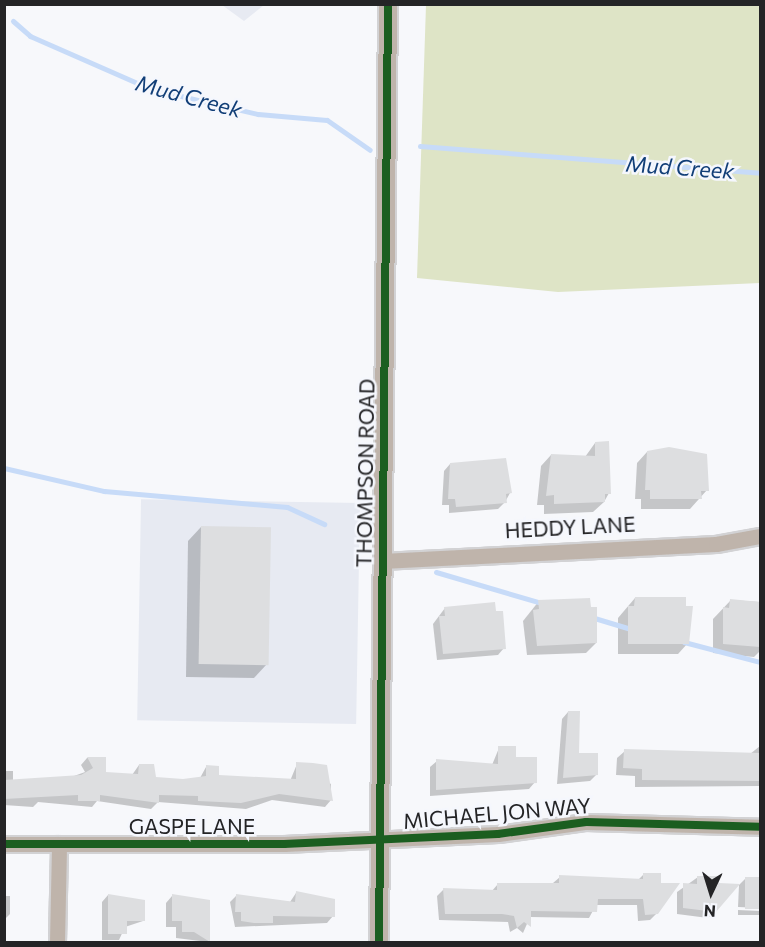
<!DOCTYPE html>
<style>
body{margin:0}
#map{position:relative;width:765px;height:947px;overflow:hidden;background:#f7f8fb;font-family:Commissioner,sans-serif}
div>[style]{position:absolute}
.built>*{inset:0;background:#e7eaf2;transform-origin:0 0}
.green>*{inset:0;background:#dee4c6}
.shadow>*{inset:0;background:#0003}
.stream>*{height:5px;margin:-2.5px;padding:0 2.5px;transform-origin:2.5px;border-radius:2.5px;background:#c7dbf8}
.building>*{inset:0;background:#dddee0;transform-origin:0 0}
.roads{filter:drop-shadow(2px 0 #d2d2d4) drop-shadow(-2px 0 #d2d2d4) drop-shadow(0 2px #d2d2d4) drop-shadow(0 -2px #d2d2d4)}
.minor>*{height:15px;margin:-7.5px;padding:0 7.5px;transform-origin:7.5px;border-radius:7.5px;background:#bfb4ab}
.tertiary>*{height:18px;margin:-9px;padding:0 9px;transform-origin:9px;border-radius:9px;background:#bfb4ab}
.cycleway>*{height:8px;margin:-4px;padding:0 4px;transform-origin:4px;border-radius:4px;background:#1b5e20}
span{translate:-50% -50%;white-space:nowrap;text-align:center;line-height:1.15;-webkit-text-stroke:5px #f5f7fd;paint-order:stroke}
.street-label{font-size:21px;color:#242426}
.water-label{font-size:22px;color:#113e77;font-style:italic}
.frame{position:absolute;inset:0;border:6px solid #242426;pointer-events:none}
.north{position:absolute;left:681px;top:863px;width:60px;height:60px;-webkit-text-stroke:4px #f5f7fd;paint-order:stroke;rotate:184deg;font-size:16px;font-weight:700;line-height:24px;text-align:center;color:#242426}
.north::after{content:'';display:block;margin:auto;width:21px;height:27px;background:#242426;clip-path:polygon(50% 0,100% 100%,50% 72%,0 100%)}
</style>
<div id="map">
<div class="built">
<i style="clip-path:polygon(222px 5px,264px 5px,244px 21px)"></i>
<i style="left:360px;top:503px;width:221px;height:219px;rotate:91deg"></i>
</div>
<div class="green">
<i style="clip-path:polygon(426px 5px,760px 5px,760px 283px,558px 292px,417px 278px)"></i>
</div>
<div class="shadow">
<i style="clip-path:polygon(595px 443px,609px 493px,604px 502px,593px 512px,544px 514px,544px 505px,537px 505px,541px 466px,551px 455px,585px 457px)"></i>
<i style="clip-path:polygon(647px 452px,707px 490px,690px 509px,641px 509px,641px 499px,635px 499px,637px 463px)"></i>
<i style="clip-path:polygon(450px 464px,510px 493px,505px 502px,498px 509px,449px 513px,449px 505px,442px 505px,444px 471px)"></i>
<i style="clip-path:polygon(201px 527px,267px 664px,254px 678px,186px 677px,188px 541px)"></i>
<i style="clip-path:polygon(635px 598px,688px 643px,678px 654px,618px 654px,618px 618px)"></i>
<i style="clip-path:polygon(731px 600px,760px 602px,760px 651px,754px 657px,713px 653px,713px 619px)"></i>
<i style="clip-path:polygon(539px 601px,596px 643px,586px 653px,527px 655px,523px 621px)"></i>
<i style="clip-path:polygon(445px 608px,504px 648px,498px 655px,437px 660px,433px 624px)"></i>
<i style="clip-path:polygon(568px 712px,578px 755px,596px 775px,590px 781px,557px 784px,562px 719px)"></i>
<i style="clip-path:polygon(760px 746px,760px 786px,635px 787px,635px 776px,616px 775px,617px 758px,625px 751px,750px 754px)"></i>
<i style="clip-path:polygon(499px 748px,535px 782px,529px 789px,430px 796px,430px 767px,437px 761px,492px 765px)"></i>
<i style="clip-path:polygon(87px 758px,104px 758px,104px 774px,132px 775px,139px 765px,155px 778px,183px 780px,200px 778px,206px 767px,217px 776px,290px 781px,297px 764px,331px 784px,331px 800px,325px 807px,272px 800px,246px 809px,158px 802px,151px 809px,97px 801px,92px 807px,38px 802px,33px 807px,4px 805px,4px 771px,13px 771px,13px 781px,63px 780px,85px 772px,81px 765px)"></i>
<i style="clip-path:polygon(644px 874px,657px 913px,650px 920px,638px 921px,637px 905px,596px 905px,589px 918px,530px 917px,523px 933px,517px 928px,510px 932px,508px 922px,439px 920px,437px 896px,444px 889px,491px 892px,498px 884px,553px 883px,560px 877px,638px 880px)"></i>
<i style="clip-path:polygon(698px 877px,715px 911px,708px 918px,677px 914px,677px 892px)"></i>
<i style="clip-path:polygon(746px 878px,760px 880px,760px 908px,738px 907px,739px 885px)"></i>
<i style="clip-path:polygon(296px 893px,334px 900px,333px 916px,327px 923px,235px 927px,230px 902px,236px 896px,290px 902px)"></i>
<i style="clip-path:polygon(108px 895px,143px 921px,125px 927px,119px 940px,102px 940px,102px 902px)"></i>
<i style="clip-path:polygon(4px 896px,10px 896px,10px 914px,4px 920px)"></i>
<i style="clip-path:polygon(172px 896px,208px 901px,208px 942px,176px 938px,176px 927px,166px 927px,166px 903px)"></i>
<i style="clip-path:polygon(738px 910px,760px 911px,760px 915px,738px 915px)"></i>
</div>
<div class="stream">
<i style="left:13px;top:21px;width:23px;rotate:41deg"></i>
<i style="left:30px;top:36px;width:132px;rotate:23.7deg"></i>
<i style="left:151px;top:89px;width:110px;rotate:13.2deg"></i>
<i style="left:258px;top:114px;width:69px;rotate:5deg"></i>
<i style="left:327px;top:120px;width:52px;rotate:34.9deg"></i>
<i style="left:420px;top:146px;width:341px;rotate:4.5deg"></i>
<i style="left:4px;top:468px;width:103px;rotate:13deg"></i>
<i style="left:104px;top:491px;width:184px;rotate:5deg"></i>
<i style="left:287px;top:507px;width:41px;rotate:24.7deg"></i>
<i style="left:436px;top:572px;width:114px;rotate:16.4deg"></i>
<i style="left:591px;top:617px;width:45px;rotate:16.8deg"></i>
<i style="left:684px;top:642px;width:79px;rotate:14.7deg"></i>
</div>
<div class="building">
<i style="clip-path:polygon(609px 441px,611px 494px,605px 494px,605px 502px,554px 504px,554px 495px,546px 496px,551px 454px,595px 456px,595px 442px)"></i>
<i style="clip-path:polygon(669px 447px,707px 454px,709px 491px,701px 491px,702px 499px,650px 499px,650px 490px,645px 490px,647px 451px)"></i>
<i style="clip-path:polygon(506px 458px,512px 493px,506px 494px,507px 503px,456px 507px,455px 499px,448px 499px,450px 463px)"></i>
<i style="left:201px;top:526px;width:70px;height:138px;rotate:1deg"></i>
<i style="clip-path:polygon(635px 597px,686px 597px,686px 606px,693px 606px,689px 644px,628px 644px,628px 606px,634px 606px)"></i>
<i style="clip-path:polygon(590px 598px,591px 607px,597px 607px,597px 643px,537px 646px,533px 610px,539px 609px,538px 600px)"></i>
<i style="clip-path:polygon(730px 599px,760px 602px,760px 647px,723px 644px,723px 607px,729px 608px)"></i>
<i style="clip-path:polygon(495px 602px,496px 611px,503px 611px,506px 649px,443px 654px,439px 616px,445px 616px,444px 607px)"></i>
<i style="clip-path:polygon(568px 711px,580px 711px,579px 753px,598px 753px,598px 775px,563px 778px)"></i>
<i style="clip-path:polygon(498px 746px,516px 746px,516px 757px,537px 757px,537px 783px,436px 790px,436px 759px,498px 764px)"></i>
<i style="clip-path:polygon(624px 749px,760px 753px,760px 781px,642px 780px,642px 769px,623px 768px)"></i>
<i style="clip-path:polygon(87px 757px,106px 757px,106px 772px,138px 774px,139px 764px,154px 764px,156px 777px,183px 779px,206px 776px,206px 765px,219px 766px,219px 775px,296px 779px,296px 762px,313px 763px,327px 765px,333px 801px,279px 794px,241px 803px,198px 801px,198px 796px,159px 795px,159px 803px,100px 795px,100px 801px,78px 801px,78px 795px,4px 799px,4px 780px,81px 775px,93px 768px)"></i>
<i style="clip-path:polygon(643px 873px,661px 873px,661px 883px,680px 883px,658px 914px,645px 915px,643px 899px,598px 899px,597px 912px,531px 911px,531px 927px,524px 922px,517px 928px,514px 916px,502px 914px,445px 914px,443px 888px,497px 890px,497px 883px,559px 883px,559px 875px,643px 879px)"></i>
<i style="clip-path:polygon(697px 876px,719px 876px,719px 883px,740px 884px,716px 912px,683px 908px,683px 883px,697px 884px)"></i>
<i style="left:745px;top:877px;width:15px;height:32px"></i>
<i style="clip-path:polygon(296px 891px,335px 899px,335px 917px,273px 916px,273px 923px,254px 923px,241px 921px,241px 912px,235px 912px,236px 894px,295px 902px)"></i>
<i style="clip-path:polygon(108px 894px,145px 900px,145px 921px,127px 921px,127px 934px,108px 934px)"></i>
<i style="clip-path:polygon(172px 894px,210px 900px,210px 942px,194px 932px,182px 932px,182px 921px,172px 921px)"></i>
</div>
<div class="roads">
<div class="minor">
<i style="left:382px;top:561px;width:334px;rotate:-2.9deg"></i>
<i style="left:716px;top:544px;width:45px;rotate:-10.3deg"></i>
<i style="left:4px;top:844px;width:280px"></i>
<i style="left:284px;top:844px;width:214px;rotate:-2.7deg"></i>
<i style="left:498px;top:834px;width:89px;rotate:-7.8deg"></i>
<i style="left:586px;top:822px;width:174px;rotate:1.6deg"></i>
<i style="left:57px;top:942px;width:98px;rotate:-88.8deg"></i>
</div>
<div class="tertiary">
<i style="left:379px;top:942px;width:938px;rotate:-89.45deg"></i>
</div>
</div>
<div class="cycleway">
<i style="left:4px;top:844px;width:280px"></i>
<i style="left:284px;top:844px;width:214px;rotate:-2.7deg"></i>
<i style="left:498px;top:834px;width:89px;rotate:-7.8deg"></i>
<i style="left:586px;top:822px;width:174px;rotate:1.6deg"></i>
<i style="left:379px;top:942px;width:938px;rotate:-89.45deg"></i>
</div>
<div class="street-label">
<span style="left:365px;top:473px;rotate:-89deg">THOMPSON ROAD</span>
<span style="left:570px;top:527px;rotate:-3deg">HEDDY LANE</span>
<span style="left:497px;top:813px;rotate:-5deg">MICHAEL JON WAY</span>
<span style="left:192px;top:826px">GASPE LANE</span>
</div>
<div class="water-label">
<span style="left:189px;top:96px;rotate:15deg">Mud Creek</span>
<span style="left:680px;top:167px;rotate:4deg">Mud Creek</span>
</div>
<div class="frame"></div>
<div class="north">N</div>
</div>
